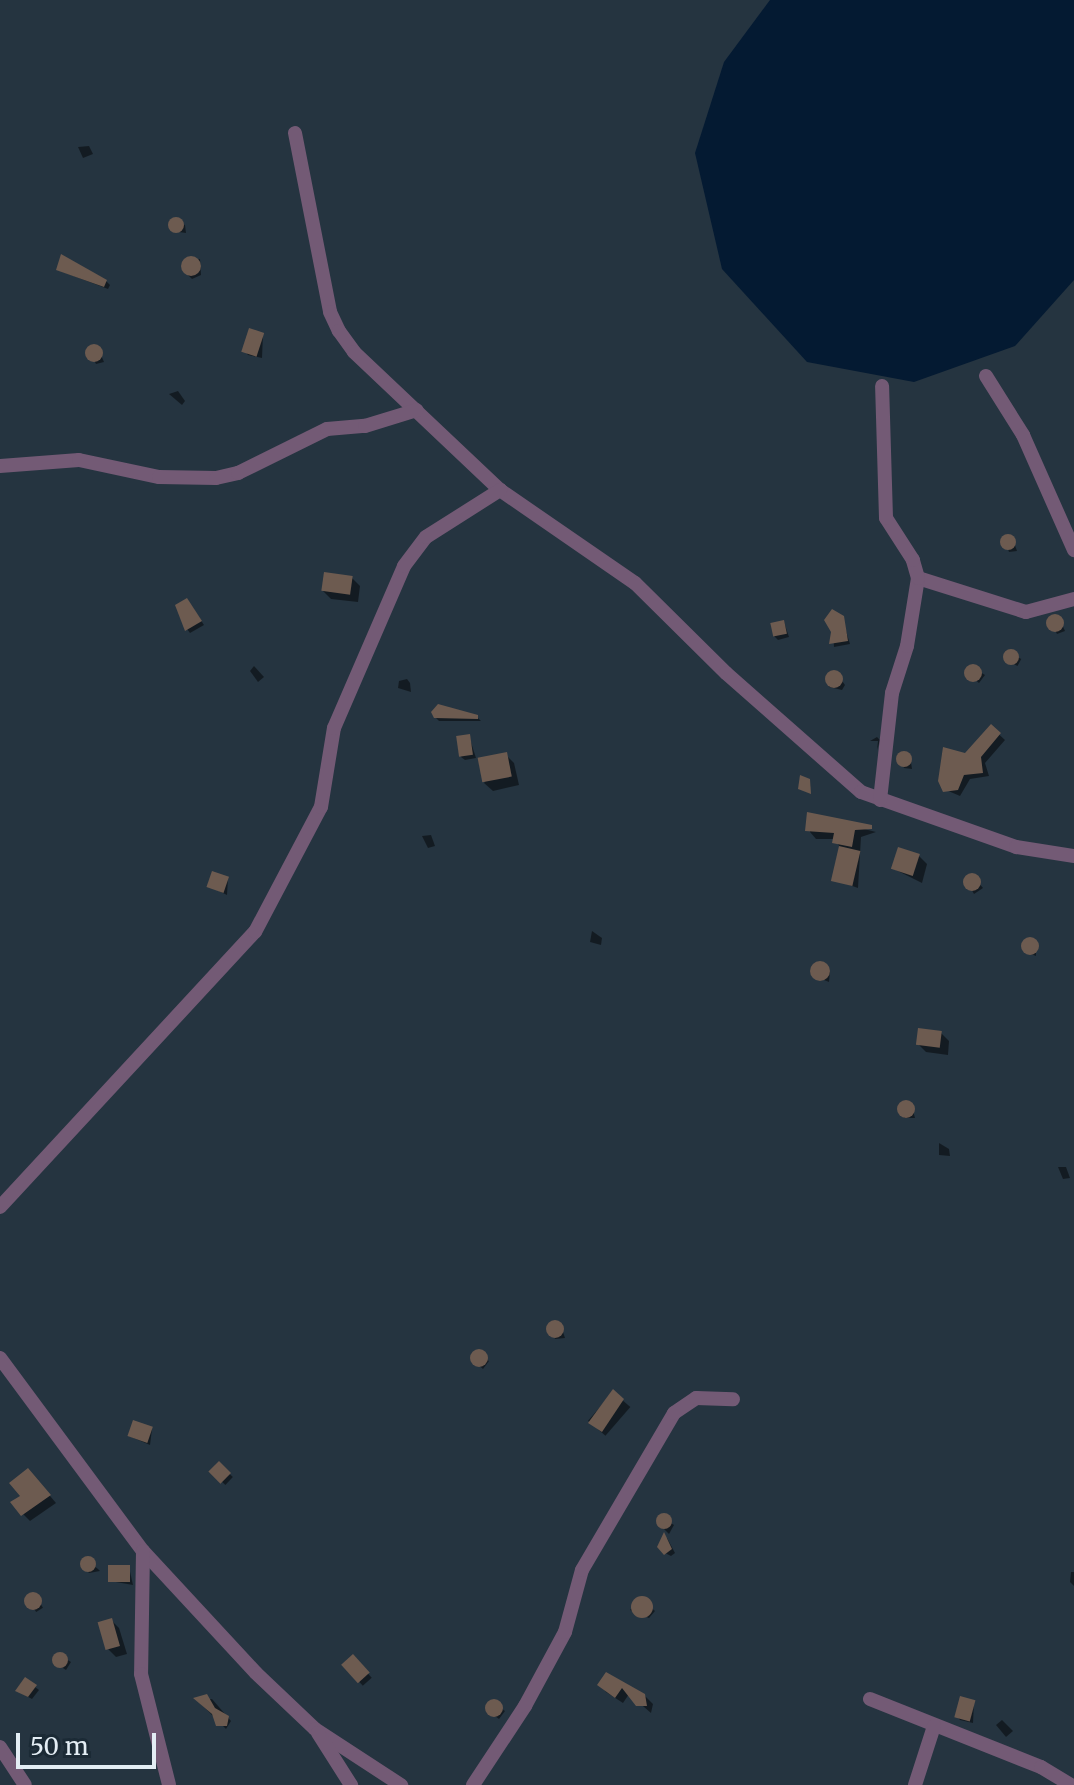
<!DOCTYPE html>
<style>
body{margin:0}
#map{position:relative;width:1074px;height:1785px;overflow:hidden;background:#253440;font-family:Merriweather,serif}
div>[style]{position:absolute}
.water>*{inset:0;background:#041a32}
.shadow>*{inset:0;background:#0007;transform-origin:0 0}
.building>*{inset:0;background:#6d5b50;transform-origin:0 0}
.round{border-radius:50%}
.minor>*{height:14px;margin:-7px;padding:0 7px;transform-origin:7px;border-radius:7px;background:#735a75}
span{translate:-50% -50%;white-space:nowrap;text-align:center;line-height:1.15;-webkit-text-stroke:6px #1b2a35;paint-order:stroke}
.scale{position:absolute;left:16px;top:1733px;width:140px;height:36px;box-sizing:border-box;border:4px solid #e3edf4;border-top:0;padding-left:10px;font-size:24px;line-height:28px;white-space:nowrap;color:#e3edf4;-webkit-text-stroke:6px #1b2a35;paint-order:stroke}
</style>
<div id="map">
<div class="water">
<i style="clip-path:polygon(770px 0,1074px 0,1074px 280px,1015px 346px,914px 382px,807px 362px,722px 269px,695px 153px,724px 62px)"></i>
</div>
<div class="shadow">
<i style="clip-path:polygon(89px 146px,93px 154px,83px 158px,78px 147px)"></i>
<i style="clip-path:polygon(173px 220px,185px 225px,186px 233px,172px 231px)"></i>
<i style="clip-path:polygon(200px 259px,201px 275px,192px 279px,182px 269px,184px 262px)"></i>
<i style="clip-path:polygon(58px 270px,106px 281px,110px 285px,108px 289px)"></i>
<i style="clip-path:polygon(263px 334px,262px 358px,248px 355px,245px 351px)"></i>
<i style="clip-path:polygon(98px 348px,104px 362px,96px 364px,89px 350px)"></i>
<i style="clip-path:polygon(178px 391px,185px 401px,182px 405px,169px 394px)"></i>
<i style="clip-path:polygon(1012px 537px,1017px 551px,1009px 552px,1004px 538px)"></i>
<i style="clip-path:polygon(352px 578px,360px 586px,358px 602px,331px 599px,323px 591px)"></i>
<i style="clip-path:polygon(190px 604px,204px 625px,190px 633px,187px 629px)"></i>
<i style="clip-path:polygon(842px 618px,850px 644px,834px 647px,833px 632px)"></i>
<i style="clip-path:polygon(1059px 618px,1065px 631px,1057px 634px,1050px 620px)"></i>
<i style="clip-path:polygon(784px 622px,789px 637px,778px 640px,774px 636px)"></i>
<i style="left:1008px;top:652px;width:15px;height:8px;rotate:28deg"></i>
<i style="clip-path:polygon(254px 666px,264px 677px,258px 682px,250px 671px)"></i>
<i style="clip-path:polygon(972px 667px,985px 675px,979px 683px,967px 673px)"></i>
<i style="clip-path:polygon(834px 670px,845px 685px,842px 690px,829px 687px)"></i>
<i style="clip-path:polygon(407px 679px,410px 683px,411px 692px,398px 688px,399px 681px)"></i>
<i style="clip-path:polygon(435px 717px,477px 717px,481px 721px,439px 721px)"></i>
<i style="clip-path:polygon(991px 727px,1005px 740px,985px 763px,989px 776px,970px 779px,960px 796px,946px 790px)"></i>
<i style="clip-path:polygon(469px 736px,476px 758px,465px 760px,461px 757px)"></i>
<i style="clip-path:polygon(877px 737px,880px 740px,877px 750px,878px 741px,870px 741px)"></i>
<i style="clip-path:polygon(506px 755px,514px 763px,519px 785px,493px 791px,484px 783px)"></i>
<i style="clip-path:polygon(910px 756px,912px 769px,904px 768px,899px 757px)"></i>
<i style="clip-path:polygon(809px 815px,876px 832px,861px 837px,858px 888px,835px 880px,841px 849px,835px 839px,816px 839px,810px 832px)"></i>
<i style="clip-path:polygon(431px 835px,435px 846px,428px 848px,422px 836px)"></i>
<i style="clip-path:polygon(919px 856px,927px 864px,922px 883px,894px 869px)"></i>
<i style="clip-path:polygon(973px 876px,983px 888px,974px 894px,966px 880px)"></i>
<i style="clip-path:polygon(228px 879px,227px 895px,209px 886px)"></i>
<i style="clip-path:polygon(592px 931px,602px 938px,601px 945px,590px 942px)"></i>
<i style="clip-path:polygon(1026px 940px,1036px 941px,1036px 956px,1026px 952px)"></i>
<i style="clip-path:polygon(817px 965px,830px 971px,829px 982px,814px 976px)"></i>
<i style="clip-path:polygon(941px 1033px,949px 1041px,948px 1055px,926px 1052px,918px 1044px)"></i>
<i style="clip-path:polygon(911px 1103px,915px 1118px,904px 1118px,901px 1105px)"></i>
<i style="clip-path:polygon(939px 1143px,949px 1149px,950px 1156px,939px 1155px)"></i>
<i style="clip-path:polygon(1058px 1167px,1066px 1167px,1070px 1178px,1063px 1179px)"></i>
<i style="clip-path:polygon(551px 1325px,561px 1326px,565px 1338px,555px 1339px)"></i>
<i style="clip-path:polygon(475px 1353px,489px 1361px,483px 1369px,473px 1360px)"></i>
<i style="left:613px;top:1392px;width:23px;height:38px;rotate:41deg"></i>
<i style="clip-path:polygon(152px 1429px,150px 1445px,129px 1436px)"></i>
<i style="left:219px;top:1464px;width:19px;height:11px;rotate:43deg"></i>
<i style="clip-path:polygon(34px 1477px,56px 1503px,30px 1521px,23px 1514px,23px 1496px)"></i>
<i style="clip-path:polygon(661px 1517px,674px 1525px,669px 1534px,658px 1523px)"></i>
<i style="clip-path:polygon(667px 1538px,675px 1553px,671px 1556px,663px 1552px)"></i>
<i style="clip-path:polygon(85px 1559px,98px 1569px,100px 1571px,89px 1573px,82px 1564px)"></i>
<i style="clip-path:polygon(129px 1567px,133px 1585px,110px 1581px)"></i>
<i style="clip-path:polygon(1071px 1572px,1074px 1572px,1074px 1586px,1070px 1582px)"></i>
<i style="left:35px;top:1595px;width:15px;height:8px;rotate:58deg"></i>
<i style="clip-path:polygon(641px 1599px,655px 1611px,649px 1618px,630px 1610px)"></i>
<i style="clip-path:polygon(111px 1620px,119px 1628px,127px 1654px,116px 1657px,108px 1649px)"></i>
<i style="clip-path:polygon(58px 1654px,71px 1662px,66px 1670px,55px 1663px)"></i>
<i style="left:353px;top:1657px;width:28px;height:12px;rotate:48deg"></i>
<i style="clip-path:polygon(607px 1675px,646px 1697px,653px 1704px,651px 1713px,629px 1694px,623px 1703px,606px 1692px,600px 1685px)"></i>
<i style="clip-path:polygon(35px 1687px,39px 1690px,32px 1699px,17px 1691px)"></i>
<i style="clip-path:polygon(212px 1699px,231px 1721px,226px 1729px,197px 1700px)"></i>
<i style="clip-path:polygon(492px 1702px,505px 1711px,499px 1719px,488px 1711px)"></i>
<i style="clip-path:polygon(974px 1702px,973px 1723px,960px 1720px,957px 1716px)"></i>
<i style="clip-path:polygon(1002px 1720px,1013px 1731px,1006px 1737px,996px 1725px)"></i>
</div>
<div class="building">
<i class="round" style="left:168px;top:217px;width:16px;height:16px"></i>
<i style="clip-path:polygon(61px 254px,107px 280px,104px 287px,56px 270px)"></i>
<i class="round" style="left:181px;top:256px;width:20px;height:20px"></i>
<i style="left:249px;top:328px;width:16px;height:25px;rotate:18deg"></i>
<i class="round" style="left:85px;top:344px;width:18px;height:18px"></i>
<i class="round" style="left:1000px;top:534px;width:16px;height:16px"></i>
<i style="left:324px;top:572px;width:29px;height:19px;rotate:8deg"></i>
<i style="clip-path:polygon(187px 598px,202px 621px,185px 631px,175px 605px)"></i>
<i style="clip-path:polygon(832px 609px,844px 616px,848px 641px,829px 644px,831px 632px,824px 620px)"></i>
<i class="round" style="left:1046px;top:614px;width:18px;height:18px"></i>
<i style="left:784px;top:620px;width:14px;height:14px;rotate:78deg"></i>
<i class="round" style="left:1003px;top:649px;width:16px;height:16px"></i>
<i class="round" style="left:964px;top:664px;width:18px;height:18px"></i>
<i class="round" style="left:825px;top:670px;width:18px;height:18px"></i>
<i style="clip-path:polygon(438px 704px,478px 715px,478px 719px,434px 718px,431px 712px)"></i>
<i style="clip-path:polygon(991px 724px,1001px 733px,981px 757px,983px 773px,964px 775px,958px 790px,943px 792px,938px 781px,943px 747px,965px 753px)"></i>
<i style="left:470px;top:734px;width:21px;height:14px;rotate:82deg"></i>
<i class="round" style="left:896px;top:751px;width:16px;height:16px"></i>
<i style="left:507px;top:752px;width:25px;height:30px;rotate:79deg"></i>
<i style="clip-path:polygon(800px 775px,810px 779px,811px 794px,798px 789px)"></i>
<i style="clip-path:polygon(807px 812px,872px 825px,872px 829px,855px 830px,852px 847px,832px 843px,834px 833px,805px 831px)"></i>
<i style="left:839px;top:846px;width:22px;height:36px;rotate:13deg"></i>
<i style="left:898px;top:847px;width:23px;height:23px;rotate:18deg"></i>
<i style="left:212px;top:871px;width:18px;height:17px;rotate:19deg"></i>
<i class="round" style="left:963px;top:873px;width:18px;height:18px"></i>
<i class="round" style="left:1021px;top:937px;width:18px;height:18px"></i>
<i class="round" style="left:810px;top:961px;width:20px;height:20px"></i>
<i style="left:918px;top:1028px;width:24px;height:17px;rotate:7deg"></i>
<i class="round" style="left:897px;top:1100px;width:18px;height:18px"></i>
<i class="round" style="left:546px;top:1320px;width:18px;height:18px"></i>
<i class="round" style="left:470px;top:1349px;width:18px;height:18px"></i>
<i style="clip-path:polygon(613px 1389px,624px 1399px,602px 1432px,588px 1423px)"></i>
<i style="left:133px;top:1420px;width:21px;height:17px;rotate:19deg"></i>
<i style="left:219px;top:1461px;width:17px;height:15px;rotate:45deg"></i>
<i style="clip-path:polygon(28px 1468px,51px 1495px,21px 1516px,10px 1502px,20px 1496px,9px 1483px)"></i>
<i class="round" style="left:656px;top:1513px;width:16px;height:16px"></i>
<i style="clip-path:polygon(664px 1532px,672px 1549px,664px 1555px,657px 1547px)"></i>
<i class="round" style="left:80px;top:1556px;width:16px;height:16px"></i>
<i style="left:108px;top:1565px;width:22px;height:17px"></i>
<i class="round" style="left:24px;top:1592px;width:18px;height:18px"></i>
<i class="round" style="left:631px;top:1596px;width:22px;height:22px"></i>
<i style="left:112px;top:1618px;width:29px;height:15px;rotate:74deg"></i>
<i class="round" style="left:52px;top:1652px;width:16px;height:16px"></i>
<i style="left:353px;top:1654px;width:25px;height:16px;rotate:48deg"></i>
<i style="clip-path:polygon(606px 1672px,645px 1694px,647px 1706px,636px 1706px,622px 1688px,615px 1698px,597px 1685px)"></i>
<i style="clip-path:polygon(25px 1677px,37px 1685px,28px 1697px,15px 1691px)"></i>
<i style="clip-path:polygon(207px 1694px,215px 1708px,229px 1716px,227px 1726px,216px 1726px,212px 1714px,193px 1698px)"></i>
<i style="left:960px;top:1696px;width:16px;height:22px;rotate:15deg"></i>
<i class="round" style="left:485px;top:1699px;width:18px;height:18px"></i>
</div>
<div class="minor">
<i style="left:295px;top:133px;width:182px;rotate:78.9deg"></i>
<i style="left:330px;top:312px;width:21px;rotate:65deg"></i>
<i style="left:339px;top:331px;width:26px;rotate:54deg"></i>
<i style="left:354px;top:352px;width:201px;rotate:43.4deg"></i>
<i style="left:500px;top:490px;width:164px;rotate:34.6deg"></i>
<i style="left:635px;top:583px;width:128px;rotate:44.7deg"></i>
<i style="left:726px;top:673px;width:180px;rotate:41.4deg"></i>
<i style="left:861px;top:792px;width:164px;rotate:19.5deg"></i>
<i style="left:1016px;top:847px;width:59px;rotate:8.8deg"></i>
<i style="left:986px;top:376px;width:70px;rotate:57.9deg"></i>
<i style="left:1023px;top:435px;width:126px;rotate:66.1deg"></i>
<i style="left:0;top:466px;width:79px;rotate:-4.3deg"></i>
<i style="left:79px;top:460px;width:82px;rotate:12deg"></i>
<i style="left:159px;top:477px;width:57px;rotate:1deg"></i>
<i style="left:216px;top:478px;width:23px;rotate:-13deg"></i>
<i style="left:238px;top:473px;width:99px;rotate:-26.3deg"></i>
<i style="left:327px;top:429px;width:38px;rotate:-5deg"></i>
<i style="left:365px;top:426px;width:54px;rotate:-17.1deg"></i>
<i style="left:918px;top:578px;width:113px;rotate:17.5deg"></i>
<i style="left:1026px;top:612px;width:50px;rotate:-15.2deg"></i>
<i style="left:880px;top:800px;width:108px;rotate:-83.6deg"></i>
<i style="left:892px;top:693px;width:49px;rotate:-72.3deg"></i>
<i style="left:907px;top:646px;width:69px;rotate:-80.8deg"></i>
<i style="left:918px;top:578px;width:19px;rotate:-106deg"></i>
<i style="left:913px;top:560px;width:50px;rotate:-122.7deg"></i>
<i style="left:886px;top:518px;width:132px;rotate:-91.7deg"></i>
<i style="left:0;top:1207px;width:375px;rotate:-47.2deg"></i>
<i style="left:255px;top:932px;width:141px;rotate:-62.2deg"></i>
<i style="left:321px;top:807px;width:80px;rotate:-80.7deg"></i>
<i style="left:334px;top:728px;width:176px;rotate:-66.6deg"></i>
<i style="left:404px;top:566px;width:36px;rotate:-53deg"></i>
<i style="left:426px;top:537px;width:88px;rotate:-32.4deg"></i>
<i style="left:0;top:1358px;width:240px;rotate:53.5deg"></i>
<i style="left:143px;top:1551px;width:166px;rotate:47.2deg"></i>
<i style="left:256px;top:1673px;width:81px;rotate:43.5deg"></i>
<i style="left:315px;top:1729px;width:103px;rotate:33.1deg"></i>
<i style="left:143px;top:1551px;width:123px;rotate:90.9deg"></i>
<i style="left:141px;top:1674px;width:114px;rotate:75.8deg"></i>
<i style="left:870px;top:1699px;width:184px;rotate:21.7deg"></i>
<i style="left:1041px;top:1767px;width:35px;rotate:31deg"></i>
<i style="left:318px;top:1733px;width:62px;rotate:57.6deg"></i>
<i style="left:0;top:1747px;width:45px;rotate:56.7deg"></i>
<i style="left:473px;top:1785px;width:95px;rotate:-56.6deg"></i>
<i style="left:525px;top:1706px;width:84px;rotate:-61.6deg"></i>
<i style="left:565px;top:1632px;width:64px;rotate:-74.7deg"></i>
<i style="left:582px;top:1570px;width:182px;rotate:-59.6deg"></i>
<i style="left:674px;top:1413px;width:27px;rotate:-34deg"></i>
<i style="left:696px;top:1398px;width:37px;rotate:2deg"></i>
<i style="left:915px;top:1785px;width:62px;rotate:-72.1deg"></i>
</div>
<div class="scale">50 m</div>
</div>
